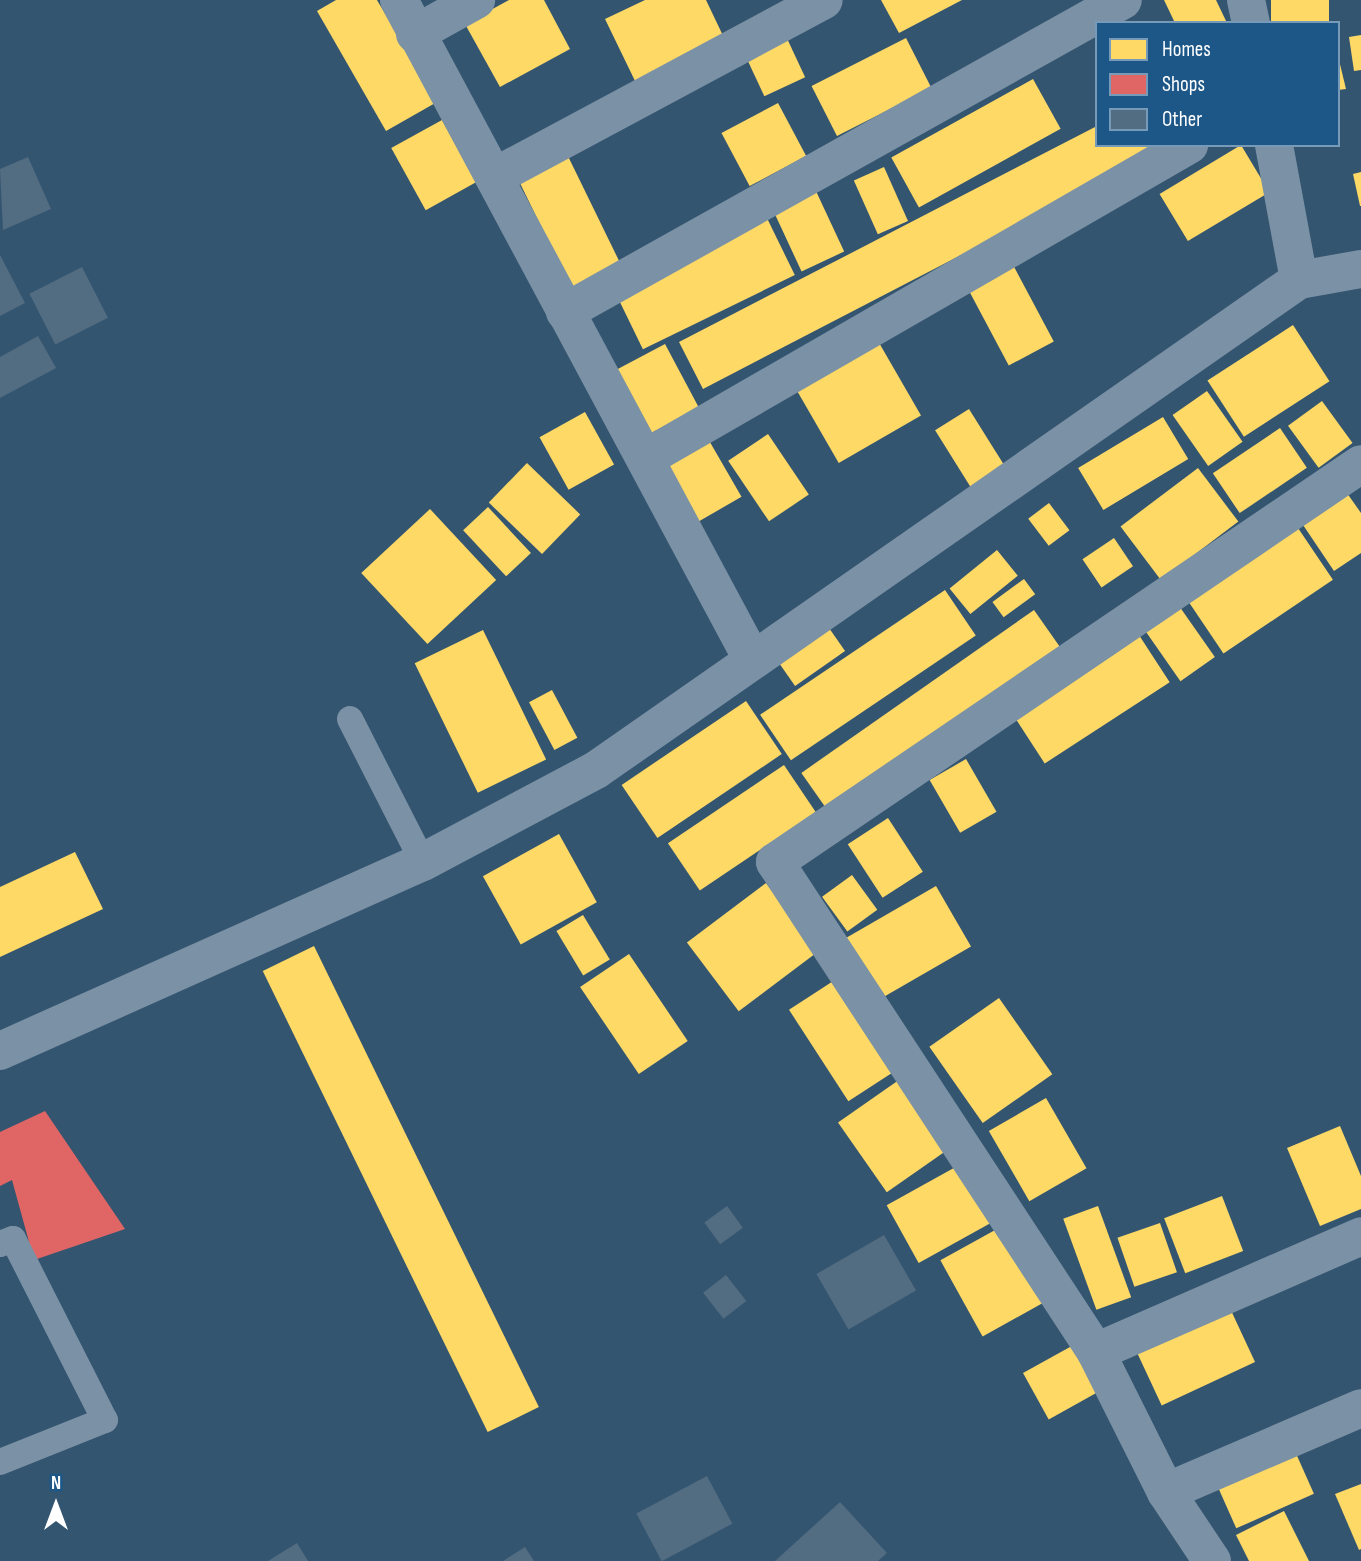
<!DOCTYPE html>
<style>
body{margin:0}
#map{position:relative;width:1361px;height:1561px;overflow:hidden;background:#345570;font-family:"Sofia Sans Condensed",sans-serif}
div>[style]{position:absolute}
.homes>*{inset:0;background:#ffd966;transform-origin:0 0}
.shops>*{inset:0;background:#e06666}
.building>*{inset:0;background:#526c82;transform-origin:0 0}
.lane>*{height:26px;margin:-13px;padding:0 13px;transform-origin:13px;border-radius:13px;background:#7b91a5}
.street>*{height:38px;margin:-19px;padding:0 19px;transform-origin:19px;border-radius:19px;background:#7b91a5}
span{translate:-50% -50%;white-space:nowrap;text-align:center;line-height:1.15;-webkit-text-stroke:7px #1c5788;paint-order:stroke}
.legend{position:absolute;left:1095px;top:21px;width:245px;height:126px;box-sizing:border-box;background:#1c5788;border:2px solid #779ab8;margin:0;padding:9px 12px;list-style:none;font-size:21px;color:#fff}
.legend li{display:flex;align-items:center;gap:14px;height:35px}
.legend b{width:35px;border:2px solid #779ab8}
.north{position:absolute;left:21px;top:1470px;width:70px;height:70px;-webkit-text-stroke:5px #1c5788;paint-order:stroke;rotate:0deg;font-size:19px;font-weight:700;line-height:28px;text-align:center;color:#fff}
.north::after{content:'';display:block;margin:auto;width:24px;height:32px;background:#fff;clip-path:polygon(50% 0,100% 100%,50% 72%,0 100%)}
</style>
<div id="map">
<div class="homes">
<i style="clip-path:polygon(336px 0,377px 0,437px 102px,386px 131px,317px 11px)"></i>
<i style="clip-path:polygon(509px 0,544px 0,570px 49px,500px 87px,465px 24px)"></i>
<i style="clip-path:polygon(645px 0,706px 0,726px 42px,637px 85px,605px 19px)"></i>
<i style="clip-path:polygon(881px 0,962px 0,899px 33px)"></i>
<i style="clip-path:polygon(1164px 0,1216px 0,1227px 23px,1175px 23px)"></i>
<i style="left:1271px;top:0;width:58px;height:23px"></i>
<i style="left:784px;top:32px;width:50px;height:45px;rotate:65deg"></i>
<i style="clip-path:polygon(1361px 35px,1361px 70px,1354px 71px,1349px 37px)"></i>
<i style="left:906px;top:38px;width:56px;height:106px;rotate:63deg"></i>
<i style="clip-path:polygon(1338px 56px,1346px 89px,1338px 90px)"></i>
<i style="left:1033px;top:79px;width:57px;height:162px;rotate:61deg"></i>
<i style="left:778px;top:103px;width:60px;height:64px;rotate:62deg"></i>
<i style="left:442px;top:120px;width:71px;height:58px;rotate:61deg"></i>
<i style="clip-path:polygon(1097px 126px,1097px 145px,1173px 145px,703px 389px,679px 342px)"></i>
<i style="left:1241px;top:145px;width:55px;height:95px;rotate:59deg"></i>
<i style="left:564px;top:148px;width:138px;height:55px;rotate:64deg"></i>
<i style="left:884px;top:167px;width:59px;height:33px;rotate:66deg"></i>
<i style="clip-path:polygon(1361px 172px,1361px 206px,1360px 206px,1353px 174px)"></i>
<i style="left:815px;top:189px;width:69px;height:47px;rotate:65deg"></i>
<i style="left:765px;top:214px;width:68px;height:169px;rotate:64deg"></i>
<i style="left:1012px;top:263px;width:89px;height:51px;rotate:62deg"></i>
<i style="left:1293px;top:325px;width:67px;height:102px;rotate:57deg"></i>
<i style="left:878px;top:341px;width:86px;height:95px;rotate:60deg"></i>
<i style="left:665px;top:344px;width:72px;height:54px;rotate:62deg"></i>
<i style="left:1207px;top:391px;width:62px;height:42px;rotate:55deg"></i>
<i style="left:1322px;top:401px;width:52px;height:42px;rotate:54deg"></i>
<i style="left:969px;top:409px;width:75px;height:40px;rotate:58deg"></i>
<i style="left:585px;top:412px;width:60px;height:52px;rotate:61deg"></i>
<i style="left:1163px;top:417px;width:49px;height:99px;rotate:59deg"></i>
<i style="left:1280px;top:428px;width:48px;height:81px;rotate:56deg"></i>
<i style="left:768px;top:434px;width:73px;height:48px;rotate:56deg"></i>
<i style="left:707px;top:437px;width:69px;height:57px;rotate:60deg"></i>
<i style="left:527px;top:463px;width:74px;height:55px;rotate:44deg"></i>
<i style="left:1198px;top:468px;width:67px;height:97px;rotate:53deg"></i>
<i style="clip-path:polygon(1342px 486px,1361px 513px,1361px 553px,1334px 571px,1297px 516px)"></i>
<i style="left:1049px;top:503px;width:34px;height:26px;rotate:53deg"></i>
<i style="left:488px;top:507px;width:63px;height:34px;rotate:47deg"></i>
<i style="left:430px;top:509px;width:97px;height:94px;rotate:47deg"></i>
<i style="left:1296px;top:525px;width:66px;height:132px;rotate:56deg"></i>
<i style="left:1114px;top:538px;width:34px;height:38px;rotate:56deg"></i>
<i style="left:997px;top:550px;width:33px;height:61px;rotate:51deg"></i>
<i style="left:1024px;top:579px;width:19px;height:39px;rotate:54deg"></i>
<i style="left:945px;top:590px;width:55px;height:223px;rotate:56deg"></i>
<i style="left:1177px;top:603px;width:66px;height:42px;rotate:55deg"></i>
<i style="left:1034px;top:610px;width:45px;height:284px;rotate:55deg"></i>
<i style="left:829px;top:628px;width:28px;height:61px;rotate:55deg"></i>
<i style="left:483px;top:630px;width:144px;height:76px;rotate:64deg"></i>
<i style="left:1137px;top:632px;width:60px;height:149px;rotate:57deg"></i>
<i style="left:552px;top:690px;width:54px;height:26px;rotate:62deg"></i>
<i style="left:746px;top:701px;width:64px;height:150px;rotate:56deg"></i>
<i style="left:966px;top:759px;width:61px;height:42px;rotate:60deg"></i>
<i style="left:784px;top:765px;width:57px;height:140px;rotate:56deg"></i>
<i style="left:888px;top:818px;width:64px;height:48px;rotate:57deg"></i>
<i style="left:559px;top:834px;width:78px;height:87px;rotate:61deg"></i>
<i style="clip-path:polygon(75px 852px,103px 909px,0 957px,0 887px)"></i>
<i style="left:852px;top:875px;width:43px;height:37px;rotate:54deg"></i>
<i style="left:766px;top:883px;width:86px;height:99px;rotate:53deg"></i>
<i style="left:936px;top:886px;width:70px;height:110px;rotate:60deg"></i>
<i style="left:583px;top:915px;width:52px;height:31px;rotate:59deg"></i>
<i style="left:314px;top:946px;width:513px;height:57px;rotate:64deg"></i>
<i style="left:629px;top:954px;width:105px;height:59px;rotate:56deg"></i>
<i style="left:841px;top:976px;width:109px;height:62px;rotate:57deg"></i>
<i style="left:999px;top:998px;width:93px;height:85px;rotate:55deg"></i>
<i style="left:906px;top:1075px;width:85px;height:83px;rotate:55deg"></i>
<i style="left:1046px;top:1098px;width:81px;height:66px;rotate:60deg"></i>
<i style="clip-path:polygon(1340px 1126px,1361px 1176px,1361px 1209px,1320px 1226px,1287px 1148px)"></i>
<i style="left:961px;top:1164px;width:66px;height:85px;rotate:61deg"></i>
<i style="left:1222px;top:1196px;width:59px;height:62px;rotate:69deg"></i>
<i style="left:1098px;top:1206px;width:97px;height:37px;rotate:70deg"></i>
<i style="left:1160px;top:1223px;width:52px;height:45px;rotate:71deg"></i>
<i style="left:1006px;top:1224px;width:87px;height:75px;rotate:61deg"></i>
<i style="left:1228px;top:1304px;width:64px;height:103px;rotate:65deg"></i>
<i style="left:1079px;top:1342px;width:53px;height:64px;rotate:61deg"></i>
<i style="left:1294px;top:1449px;width:49px;height:85px;rotate:66deg"></i>
<i style="clip-path:polygon(1361px 1484px,1361px 1549px,1359px 1550px,1335px 1494px)"></i>
<i style="clip-path:polygon(1284px 1511px,1309px 1561px,1249px 1561px,1236px 1535px)"></i>
</div>
<div class="shops">
<i style="clip-path:polygon(45px 1111px,125px 1229px,34px 1260px,12px 1180px,0 1186px,0 1132px)"></i>
</div>
<div class="building">
<i style="clip-path:polygon(28px 157px,51px 209px,3px 230px,0 169px)"></i>
<i style="clip-path:polygon(0 255px,25px 303px,0 316px)"></i>
<i style="left:82px;top:267px;width:57px;height:59px;rotate:63deg"></i>
<i style="clip-path:polygon(38px 336px,56px 368px,0 398px,0 357px)"></i>
<i style="left:727px;top:1206px;width:27px;height:28px;rotate:54deg"></i>
<i style="left:884px;top:1235px;width:64px;height:78px;rotate:60deg"></i>
<i style="left:726px;top:1275px;width:33px;height:29px;rotate:52deg"></i>
<i style="left:707px;top:1476px;width:54px;height:80px;rotate:62deg"></i>
<i style="clip-path:polygon(840px 1502px,887px 1553px,878px 1561px,775px 1561px)"></i>
<i style="clip-path:polygon(297px 1543px,308px 1561px,268px 1561px)"></i>
<i style="clip-path:polygon(525px 1547px,534px 1561px,503px 1561px)"></i>
</div>
<div class="lane">
<i style="left:350px;top:719px;width:161px;rotate:63deg"></i>
<i style="left:0;top:1244px;width:14px;rotate:-21deg"></i>
<i style="left:13px;top:1239px;width:203px;rotate:63.1deg"></i>
<i style="left:105px;top:1420px;width:113px;rotate:158.2deg"></i>
</div>
<div class="street">
<i style="left:399px;top:0;width:748px;rotate:61.82deg"></i>
<i style="left:1246px;top:0;width:24px;rotate:78deg"></i>
<i style="left:415px;top:34px;width:70px;rotate:-29.1deg"></i>
<i style="left:1274px;top:145px;width:137px;rotate:79.5deg"></i>
<i style="left:494px;top:177px;width:374px;rotate:-28.2deg"></i>
<i style="left:565px;top:312px;width:639px;rotate:-29.21deg"></i>
<i style="left:646px;top:458px;width:627px;rotate:-29.96deg"></i>
<i style="left:0;top:1051px;width:463px;rotate:-24.1deg"></i>
<i style="left:423px;top:862px;width:196px;rotate:-28deg"></i>
<i style="left:596px;top:770px;width:857px;rotate:-34.88deg"></i>
<i style="left:1299px;top:280px;width:63px;rotate:-10.1deg"></i>
<i style="left:1096px;top:1352px;width:289px;rotate:-23.6deg"></i>
<i style="left:1166px;top:1492px;width:212px;rotate:-23.3deg"></i>
<i style="left:1212px;top:1561px;width:83px;rotate:-123.7deg"></i>
<i style="left:1166px;top:1492px;width:157px;rotate:-116.6deg"></i>
<i style="left:1096px;top:1352px;width:586px;rotate:-123.23deg"></i>
<i style="left:775px;top:862px;width:708px;rotate:-34.18deg"></i>
</div>
<ul class="legend">
<li><b style="height:19px;background:#ffd966"></b>Homes</li>
<li><b style="height:19px;background:#e06666"></b>Shops</li>
<li><b style="height:19px;background:#526c82"></b>Other</li>
</ul>
<div class="north">N</div>
</div>
